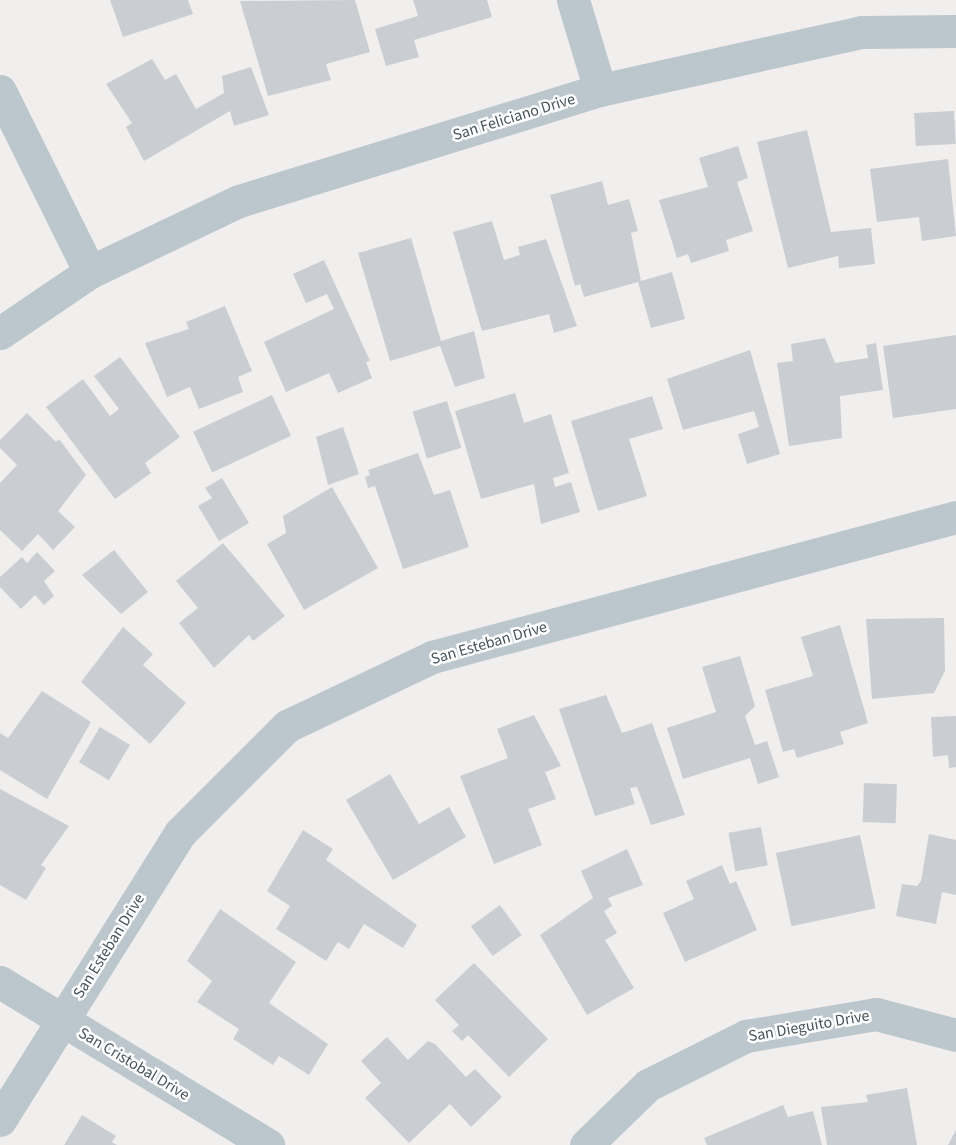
<!DOCTYPE html>
<style>
body{margin:0}
#map{position:relative;width:956px;height:1145px;overflow:hidden;background:#f1eeee;font-family:"Source Sans 3",sans-serif}
div>[style]{position:absolute}
.building>*{inset:0;background:#caced3;transform-origin:0 0}
.minor>*{height:33px;margin:-16.5px;padding:0 16.5px;transform-origin:16.5px;border-radius:16.5px;background:#bcc7cd}
span{translate:-50% -50%;white-space:nowrap;text-align:center;line-height:1.15;-webkit-text-stroke:5px #fff;paint-order:stroke}
.street-label{font-size:16px;color:#46545b}
</style>
<div id="map">
<div class="building">
<i style="clip-path:polygon(110px 0,188px 0,193px 14px,123px 37px)"></i>
<i style="clip-path:polygon(355px 0,370px 52px,326px 64px,331px 80px,268px 96px,240px 1px)"></i>
<i style="clip-path:polygon(413px 0,487px 0,492px 17px,414px 40px,419px 57px,386px 66px,375px 29px,418px 16px)"></i>
<i style="clip-path:polygon(152px 59px,165px 80px,176px 74px,196px 109px,224px 93px,222px 76px,251px 67px,269px 115px,234px 126px,230px 111px,144px 161px,126px 127px,132px 123px,106px 84px)"></i>
<i style="left:954px;top:111px;width:33px;height:40px;rotate:87deg"></i>
<i style="clip-path:polygon(807px 130px,831px 232px,871px 228px,875px 264px,839px 268px,838px 256px,788px 268px,757px 142px)"></i>
<i style="clip-path:polygon(738px 146px,748px 178px,737px 182px,753px 231px,726px 240px,729px 251px,691px 263px,688px 254px,677px 258px,659px 200px,708px 187px,699px 158px)"></i>
<i style="clip-path:polygon(948px 159px,956px 236px,922px 241px,919px 217px,877px 222px,870px 169px)"></i>
<i style="clip-path:polygon(602px 181px,608px 205px,629px 199px,638px 231px,631px 233px,641px 281px,672px 272px,685px 319px,651px 328px,638px 282px,584px 297px,580px 284px,575px 286px,550px 195px)"></i>
<i style="clip-path:polygon(492px 221px,504px 260px,520px 255px,518px 247px,546px 239px,577px 326px,554px 333px,549px 314px,482px 331px,453px 232px)"></i>
<i style="clip-path:polygon(411px 238px,441px 341px,474px 331px,485px 378px,455px 387px,440px 346px,390px 361px,358px 253px)"></i>
<i style="clip-path:polygon(324px 260px,370px 361px,366px 362px,372px 378px,338px 393px,329px 373px,286px 392px,264px 342px,334px 309px,327px 294px,306px 303px,293px 274px)"></i>
<i style="clip-path:polygon(225px 306px,252px 371px,238px 377px,243px 392px,199px 409px,190px 387px,167px 397px,145px 343px,189px 329px,186px 322px)"></i>
<i style="clip-path:polygon(956px 335px,956px 409px,893px 418px,883px 346px)"></i>
<i style="clip-path:polygon(825px 338px,835px 363px,868px 358px,866px 345px,876px 343px,883px 390px,840px 396px,842px 438px,789px 446px,777px 363px,793px 361px,791px 344px)"></i>
<i style="clip-path:polygon(750px 350px,780px 454px,747px 464px,738px 434px,759px 427px,754px 411px,683px 430px,667px 379px)"></i>
<i style="clip-path:polygon(120px 357px,180px 437px,145px 463px,151px 473px,115px 499px,46px 407px,83px 379px,110px 416px,119px 409px,94px 376px)"></i>
<i style="clip-path:polygon(515px 393px,524px 423px,551px 414px,569px 473px,553px 478px,555px 487px,571px 482px,580px 512px,541px 524px,534px 484px,481px 499px,455px 411px)"></i>
<i style="left:272px;top:395px;width:45px;height:87px;rotate:65deg"></i>
<i style="clip-path:polygon(652px 396px,663px 429px,629px 439px,647px 496px,598px 511px,571px 421px)"></i>
<i style="left:447px;top:401px;width:49px;height:36px;rotate:73deg"></i>
<i style="clip-path:polygon(27px 413px,56px 442px,59px 439px,86px 475px,58px 511px,75px 527px,53px 550px,38px 534px,22px 551px,0 530px,0 483px,17px 465px,0 448px,0 440px)"></i>
<i style="clip-path:polygon(343px 427px,359px 474px,328px 485px,316px 437px)"></i>
<i style="clip-path:polygon(418px 453px,434px 495px,450px 490px,469px 547px,403px 569px,375px 486px,368px 488px,365px 477px,370px 475px,368px 470px)"></i>
<i style="clip-path:polygon(222px 478px,249px 523px,219px 541px,198px 506px,212px 498px,205px 488px)"></i>
<i style="clip-path:polygon(332px 487px,378px 568px,304px 610px,267px 544px,286px 533px,283px 516px)"></i>
<i style="clip-path:polygon(223px 543px,285px 616px,253px 641px,249px 635px,214px 668px,179px 623px,198px 608px,176px 581px)"></i>
<i style="clip-path:polygon(114px 550px,148px 592px,121px 614px,82px 575px)"></i>
<i style="clip-path:polygon(37px 552px,55px 571px,44px 581px,54px 596px,44px 605px,35px 595px,21px 609px,0 587px,0 577px,22px 557px,27px 563px)"></i>
<i style="clip-path:polygon(944px 618px,945px 671px,934px 693px,872px 699px,866px 619px)"></i>
<i style="clip-path:polygon(840px 625px,868px 723px,840px 732px,844px 744px,797px 758px,794px 749px,783px 752px,765px 690px,813px 676px,801px 637px)"></i>
<i style="clip-path:polygon(123px 627px,153px 654px,143px 665px,186px 703px,150px 744px,81px 682px)"></i>
<i style="clip-path:polygon(740px 656px,755px 706px,745px 716px,755px 745px,767px 741px,779px 777px,758px 784px,750px 758px,683px 779px,667px 728px,716px 712px,702px 667px)"></i>
<i style="clip-path:polygon(42px 691px,91px 722px,47px 799px,0 770px,0 733px,8px 738px)"></i>
<i style="clip-path:polygon(606px 695px,622px 733px,652px 723px,685px 815px,651px 825px,637px 787px,630px 788px,635px 804px,595px 816px,559px 709px)"></i>
<i style="clip-path:polygon(534px 715px,561px 766px,545px 772px,556px 799px,528px 809px,542px 845px,494px 864px,460px 776px,508px 758px,497px 729px)"></i>
<i style="clip-path:polygon(956px 716px,956px 767px,949px 768px,948px 755px,933px 757px,931px 717px)"></i>
<i style="left:100px;top:727px;width:35px;height:41px;rotate:31deg"></i>
<i style="clip-path:polygon(390px 774px,419px 824px,449px 807px,466px 837px,393px 880px,346px 800px)"></i>
<i style="left:864px;top:783px;width:33px;height:39px;rotate:2deg"></i>
<i style="clip-path:polygon(0 789px,69px 826px,41px 865px,46px 868px,26px 900px,0 885px)"></i>
<i style="left:761px;top:827px;width:39px;height:33px;rotate:80deg"></i>
<i style="clip-path:polygon(303px 830px,333px 849px,326px 860px,417px 925px,403px 948px,364px 924px,349px 949px,338px 942px,326px 961px,276px 929px,290px 906px,267px 891px)"></i>
<i style="clip-path:polygon(929px 834px,956px 840px,956px 895px,942px 892px,936px 924px,896px 916px,902px 884px,917px 886px,921px 881px)"></i>
<i style="left:860px;top:835px;width:75px;height:86px;rotate:78deg"></i>
<i style="clip-path:polygon(627px 849px,643px 885px,608px 898px,612px 906px,604px 911px,617px 933px,605px 940px,634px 988px,587px 1015px,540px 935px,593px 898px,581px 871px)"></i>
<i style="clip-path:polygon(722px 865px,730px 884px,736px 881px,757px 930px,685px 962px,663px 913px,694px 899px,686px 881px)"></i>
<i style="left:500px;top:905px;width:37px;height:36px;rotate:54deg"></i>
<i style="clip-path:polygon(220px 909px,296px 962px,269px 1003px,328px 1044px,309px 1075px,279px 1056px,273px 1065px,233px 1039px,239px 1029px,197px 1002px,212px 981px,187px 961px)"></i>
<i style="clip-path:polygon(474px 963px,548px 1039px,509px 1077px,468px 1035px,462px 1041px,452px 1031px,459px 1025px,435px 1000px)"></i>
<i style="clip-path:polygon(387px 1037px,408px 1060px,428px 1041px,435px 1044px,466px 1077px,475px 1069px,502px 1097px,471px 1127px,450px 1104px,409px 1143px,365px 1098px,381px 1083px,361px 1061px)"></i>
<i style="clip-path:polygon(907px 1088px,917px 1145px,827px 1145px,821px 1107px,868px 1102px,866px 1095px)"></i>
<i style="clip-path:polygon(783px 1105px,788px 1117px,813px 1111px,822px 1145px,707px 1145px,704px 1138px)"></i>
<i style="clip-path:polygon(82px 1115px,116px 1136px,112px 1142px,117px 1145px,64px 1145px)"></i>
<i style="clip-path:polygon(956px 1130px,956px 1145px,948px 1145px)"></i>
</div>
<div class="minor">
<i style="left:573px;top:0;width:94px;rotate:73.3deg"></i>
<i style="left:0;top:91px;width:202px;rotate:63.6deg"></i>
<i style="left:0;top:333px;width:109px;rotate:-34.1deg"></i>
<i style="left:90px;top:272px;width:165px;rotate:-25.5deg"></i>
<i style="left:239px;top:201px;width:378px;rotate:-17.1deg"></i>
<i style="left:600px;top:90px;width:268px;rotate:-12.5deg"></i>
<i style="left:862px;top:32px;width:94px;rotate:-0.6deg"></i>
<i style="left:0;top:982px;width:314px;rotate:31.3deg"></i>
<i style="left:0;top:1120px;width:339px;rotate:-57.9deg"></i>
<i style="left:180px;top:833px;width:151px;rotate:-45deg"></i>
<i style="left:287px;top:726px;width:161px;rotate:-25.4deg"></i>
<i style="left:432px;top:657px;width:542px;rotate:-14.96deg"></i>
<i style="left:586px;top:1145px;width:86px;rotate:-44.1deg"></i>
<i style="left:648px;top:1085px;width:110px;rotate:-26.6deg"></i>
<i style="left:746px;top:1036px;width:132px;rotate:-9.6deg"></i>
<i style="left:876px;top:1014px;width:83px;rotate:14.7deg"></i>
</div>
<div class="street-label">
<span style="left:514px;top:117px;rotate:-17deg">San Feliciano Drive</span>
<span style="left:489px;top:643px;rotate:-16deg">San Esteban Drive</span>
<span style="left:109px;top:946px;rotate:-58deg">San Esteban Drive</span>
<span style="left:809px;top:1026px;rotate:-10deg">San Dieguito Drive</span>
<span style="left:134px;top:1064px;rotate:31deg">San Cristobal Drive</span>
</div>
</div>
